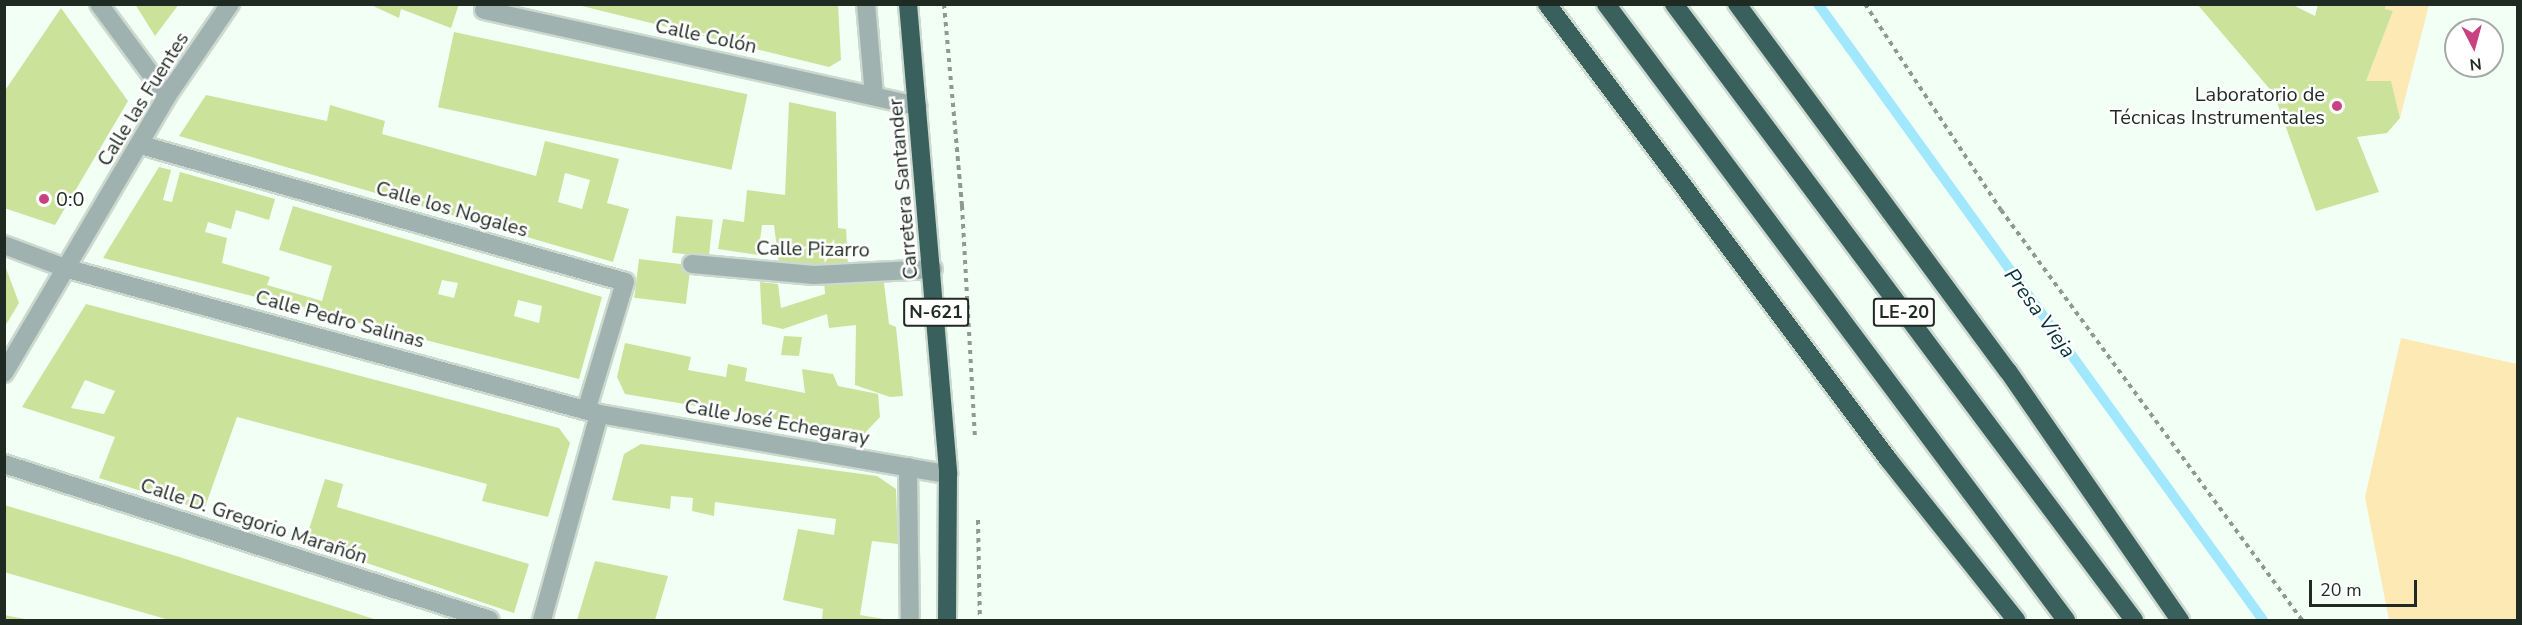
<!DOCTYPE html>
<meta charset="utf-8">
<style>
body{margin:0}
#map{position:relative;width:2522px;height:625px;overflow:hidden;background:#f2fff5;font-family:"Nunito Sans",sans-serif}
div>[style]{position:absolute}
.green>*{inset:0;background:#fce9b3}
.stream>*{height:10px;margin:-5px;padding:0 5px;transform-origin:5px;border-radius:5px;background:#a1e8fe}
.building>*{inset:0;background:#cbe29b;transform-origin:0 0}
.path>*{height:4px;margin-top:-2px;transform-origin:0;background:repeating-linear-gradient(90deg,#8e9a91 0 4.5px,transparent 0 9px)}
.roads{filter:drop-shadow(2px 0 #ccd9cf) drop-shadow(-2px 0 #ccd9cf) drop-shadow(0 2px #ccd9cf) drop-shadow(0 -2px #ccd9cf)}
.lane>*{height:18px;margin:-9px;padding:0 9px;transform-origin:9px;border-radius:9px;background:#a0b2b0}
.street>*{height:18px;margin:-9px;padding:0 9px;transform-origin:9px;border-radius:9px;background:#a0b2b0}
.highway>*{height:18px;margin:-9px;padding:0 9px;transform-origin:9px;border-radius:9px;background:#39605c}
.dots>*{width:16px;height:16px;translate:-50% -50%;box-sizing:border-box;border:3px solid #fff;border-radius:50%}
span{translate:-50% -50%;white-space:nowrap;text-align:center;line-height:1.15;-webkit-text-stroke:5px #fff;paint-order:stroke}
.shield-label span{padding:2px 4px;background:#fff;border:2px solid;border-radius:4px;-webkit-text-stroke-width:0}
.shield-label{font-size:18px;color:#1e2a22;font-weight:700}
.street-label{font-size:20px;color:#1e2a22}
.poi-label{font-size:20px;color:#1e2a22}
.right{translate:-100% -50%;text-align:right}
.left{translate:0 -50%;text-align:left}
.water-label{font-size:21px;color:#02303b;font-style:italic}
.frame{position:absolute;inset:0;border:6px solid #1e2a22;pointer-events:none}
.north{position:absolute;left:2444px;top:18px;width:60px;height:60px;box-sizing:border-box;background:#fff;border:2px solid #a5aaa7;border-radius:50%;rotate:174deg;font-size:16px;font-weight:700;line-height:24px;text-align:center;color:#1e2a22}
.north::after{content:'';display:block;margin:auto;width:21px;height:27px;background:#c94280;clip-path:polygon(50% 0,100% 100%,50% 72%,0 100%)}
.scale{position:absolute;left:2309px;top:580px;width:108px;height:27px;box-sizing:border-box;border:3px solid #1e2a22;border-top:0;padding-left:8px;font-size:18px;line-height:21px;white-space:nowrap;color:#1e2a22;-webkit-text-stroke:4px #fff;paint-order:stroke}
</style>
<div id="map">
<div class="green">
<i style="clip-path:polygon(2386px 5px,2429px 5px,2400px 118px,2391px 82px,2366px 81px,2393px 11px,2385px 9px)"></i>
<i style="clip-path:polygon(2401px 338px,2517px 364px,2517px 620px,2389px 620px,2365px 497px)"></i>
</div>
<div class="stream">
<i style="left:1818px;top:4px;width:760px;rotate:54.16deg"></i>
</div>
<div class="building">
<i style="clip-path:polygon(135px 4px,179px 4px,155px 36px)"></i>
<i style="clip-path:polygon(369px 4px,459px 4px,451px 28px,401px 9px,399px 18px)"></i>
<i style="clip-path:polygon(574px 4px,838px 4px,841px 60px,829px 67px)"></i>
<i style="clip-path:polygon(2197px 4px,2291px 4px,2315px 16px,2318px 4px,2386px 4px,2385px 9px,2393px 11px,2366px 81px,2391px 81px,2400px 118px,2387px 133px,2357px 137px,2379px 192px,2316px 211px,2274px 94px)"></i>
<i style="clip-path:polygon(61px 8px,128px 101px,55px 225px,4px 208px,4px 92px)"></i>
<i style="left:454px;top:32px;width:300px;height:77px;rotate:12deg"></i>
<i style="clip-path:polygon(evenodd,206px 95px,327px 121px,330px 105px,385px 121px,382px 134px,536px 176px,545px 141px,619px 159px,607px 203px,629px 209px,613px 262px,179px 136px,206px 95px,565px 173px,590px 180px,582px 209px,558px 202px,565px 173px)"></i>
<i style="clip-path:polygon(789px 102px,836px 112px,838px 228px,846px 229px,848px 265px,779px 264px,774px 225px,762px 225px,758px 255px,718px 249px,723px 219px,744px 222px,747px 190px,785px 195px)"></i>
<i style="clip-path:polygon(evenodd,159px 167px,171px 170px,163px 200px,172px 202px,180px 172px,275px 199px,269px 220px,236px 210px,231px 229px,208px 222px,205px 232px,227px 238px,222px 263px,270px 277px,267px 285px,322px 301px,332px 266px,279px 250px,293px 206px,602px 297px,579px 379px,103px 258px,159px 167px,442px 280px,458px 283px,454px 298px,438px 294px,442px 280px,159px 167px,518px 300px,542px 306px,539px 323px,514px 316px,518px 300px)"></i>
<i style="left:676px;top:216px;width:37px;height:37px;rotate:6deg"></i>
<i style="left:639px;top:259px;width:52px;height:39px;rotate:7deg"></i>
<i style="clip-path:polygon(4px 263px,19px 303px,4px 328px)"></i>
<i style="clip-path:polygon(883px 275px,889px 324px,896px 327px,903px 396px,890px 397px,855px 385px,856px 325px,829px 328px,827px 314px,783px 329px,762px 324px,760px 282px,778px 284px,781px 308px,825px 294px,824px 280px)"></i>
<i style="clip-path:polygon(evenodd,86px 304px,559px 428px,570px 443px,548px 517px,482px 501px,487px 484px,237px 417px,204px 510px,99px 478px,115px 437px,22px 407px,86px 304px,85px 380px,115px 391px,104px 414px,71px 408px,85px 380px)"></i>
<i style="clip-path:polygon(784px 336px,802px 337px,799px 356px,781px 355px)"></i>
<i style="clip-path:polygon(625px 343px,691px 357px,688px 370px,726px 377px,728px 364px,747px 368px,745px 381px,805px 393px,802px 369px,833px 374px,838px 386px,878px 394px,880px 417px,864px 434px,625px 394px,617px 377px)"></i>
<i style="clip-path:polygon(641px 444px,877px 476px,896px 489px,898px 544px,872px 541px,860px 615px,890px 620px,822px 620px,823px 609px,783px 600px,798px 529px,834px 535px,836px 519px,715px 502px,714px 516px,692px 511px,693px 498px,671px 496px,670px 509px,612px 500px,624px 454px)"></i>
<i style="clip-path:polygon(325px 479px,343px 484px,337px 507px,529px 564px,514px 613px,305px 542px)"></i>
<i style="clip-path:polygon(4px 505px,173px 555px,377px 620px,169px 620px,4px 572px)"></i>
<i style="clip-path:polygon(595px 561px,668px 576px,655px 620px,577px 620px)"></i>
<i style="clip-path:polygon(4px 615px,25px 619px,25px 620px,4px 620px)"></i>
</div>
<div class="path">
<i style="left:944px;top:4px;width:203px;rotate:84.9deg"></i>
<i style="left:962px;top:206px;width:232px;rotate:86.8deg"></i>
<i style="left:1865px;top:4px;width:247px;rotate:56.6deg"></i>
<i style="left:2001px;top:210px;width:509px;rotate:53.72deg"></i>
<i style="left:978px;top:520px;width:100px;rotate:88.9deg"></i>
</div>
<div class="roads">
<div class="lane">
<i style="left:866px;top:4px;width:92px;rotate:85deg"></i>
<i style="left:908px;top:467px;width:153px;rotate:89.3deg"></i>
</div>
<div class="street">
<i style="left:99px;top:4px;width:114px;rotate:53.5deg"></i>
<i style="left:484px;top:10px;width:444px;rotate:12.5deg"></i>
<i style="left:141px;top:145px;width:503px;rotate:15.8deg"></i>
<i style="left:625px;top:282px;width:132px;rotate:106.8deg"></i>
<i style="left:4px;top:245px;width:68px;rotate:20.6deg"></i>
<i style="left:68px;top:269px;width:550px;rotate:15.27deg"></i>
<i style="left:599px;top:414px;width:354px;rotate:9.8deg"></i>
<i style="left:692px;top:264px;width:122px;rotate:5.2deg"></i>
<i style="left:814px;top:275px;width:119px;rotate:-2.9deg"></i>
<i style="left:4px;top:373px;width:321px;rotate:-59.5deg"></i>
<i style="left:167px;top:96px;width:112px;rotate:-55.6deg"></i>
<i style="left:4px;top:464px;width:510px;rotate:17.8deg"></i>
<i style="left:542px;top:620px;width:214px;rotate:-74.5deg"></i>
</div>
<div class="highway">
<i style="left:908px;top:4px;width:472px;rotate:85.1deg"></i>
<i style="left:948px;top:474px;width:146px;rotate:90.4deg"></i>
<i style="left:1547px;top:4px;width:569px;rotate:53.15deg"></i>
<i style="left:1888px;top:459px;width:206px;rotate:51.5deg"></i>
<i style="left:1606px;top:4px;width:769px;rotate:53.25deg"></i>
<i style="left:1674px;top:4px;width:769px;rotate:53.25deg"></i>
<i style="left:1737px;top:4px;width:456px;rotate:53.6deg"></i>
<i style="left:2008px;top:371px;width:303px;rotate:55.4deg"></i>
</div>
</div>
<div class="dots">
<i style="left:2337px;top:106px;background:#c94280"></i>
<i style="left:44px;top:199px;background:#c94280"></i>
</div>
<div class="shield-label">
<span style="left:936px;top:312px">N-621</span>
<span style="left:1904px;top:312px">LE-20</span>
</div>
<div class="street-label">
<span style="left:706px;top:36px;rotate:12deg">Calle Colón</span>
<span style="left:143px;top:99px;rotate:-58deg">Calle las Fuentes</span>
<span style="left:903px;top:189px;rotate:-95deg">Carretera Santander</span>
<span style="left:452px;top:209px;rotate:16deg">Calle los Nogales</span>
<span style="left:813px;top:249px;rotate:1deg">Calle Pizarro</span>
<span style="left:340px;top:319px;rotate:15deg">Calle Pedro Salinas</span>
<span style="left:777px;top:422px;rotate:10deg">Calle José Echegaray</span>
<span style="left:254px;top:521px;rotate:18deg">Calle D. Gregorio Marañón</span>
</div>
<div class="poi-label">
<span class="right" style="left:2325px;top:106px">Laboratorio de<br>Técnicas Instrumentales</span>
<span class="left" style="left:56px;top:199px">0:0</span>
</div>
<div class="water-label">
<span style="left:2040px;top:313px;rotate:54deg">Presa Vieja</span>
</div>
<div class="frame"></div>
<div class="north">N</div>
<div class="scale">20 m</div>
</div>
